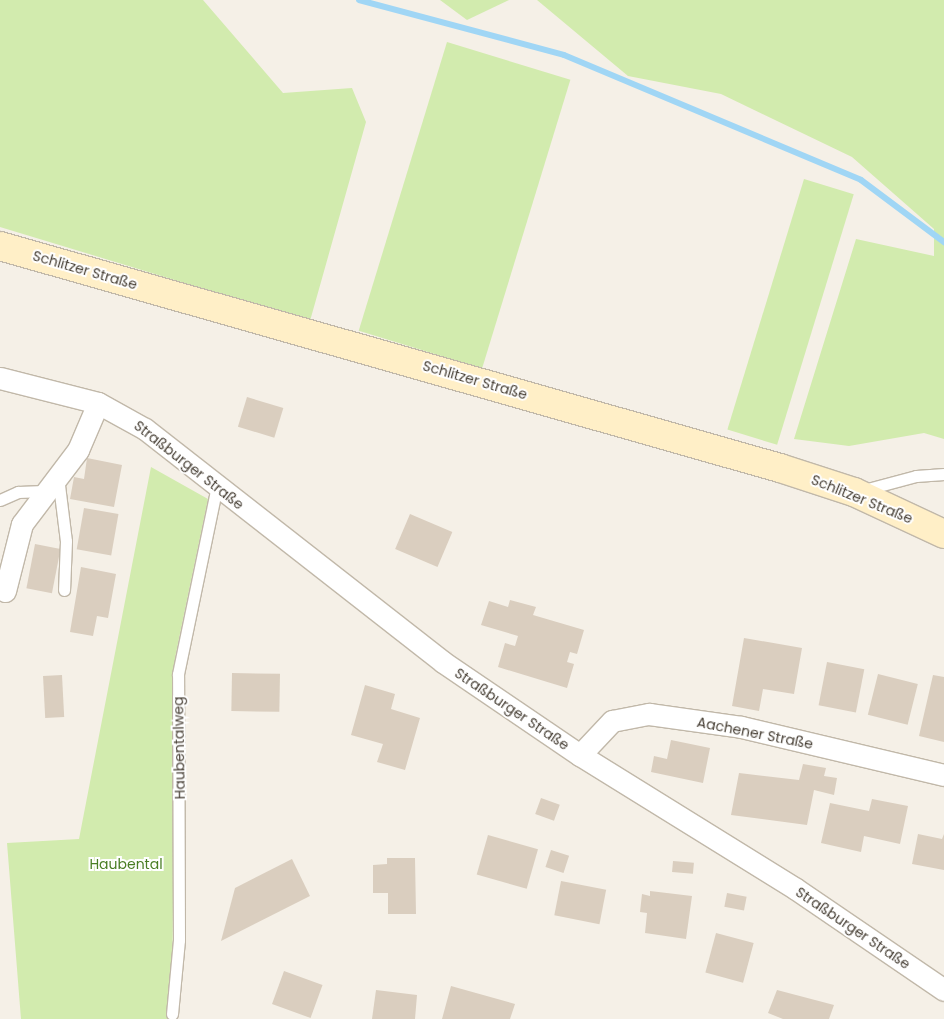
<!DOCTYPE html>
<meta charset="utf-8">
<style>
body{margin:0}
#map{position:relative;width:944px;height:1019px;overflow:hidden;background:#f5f0e7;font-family:Poppins,sans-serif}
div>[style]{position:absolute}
.green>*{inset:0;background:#d2ebae;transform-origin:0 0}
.stream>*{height:6px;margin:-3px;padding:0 3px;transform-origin:3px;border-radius:3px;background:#a0d6f5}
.building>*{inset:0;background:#dacebf;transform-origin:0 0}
.roads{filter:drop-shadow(1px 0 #c1b8a9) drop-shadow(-1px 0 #c1b8a9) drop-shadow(0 1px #c1b8a9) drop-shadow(0 -1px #c1b8a9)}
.service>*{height:11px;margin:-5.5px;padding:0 5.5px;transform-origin:5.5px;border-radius:5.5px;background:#fff}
.minor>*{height:21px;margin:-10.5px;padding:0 10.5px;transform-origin:10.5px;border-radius:10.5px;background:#fff}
.secondary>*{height:28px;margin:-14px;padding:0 14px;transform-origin:14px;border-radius:14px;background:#ffefc7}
span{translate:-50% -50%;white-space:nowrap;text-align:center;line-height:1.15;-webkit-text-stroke:4px #fff;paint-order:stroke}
.street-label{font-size:14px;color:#484036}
.park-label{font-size:14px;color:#4a7e25}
</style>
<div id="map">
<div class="green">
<i style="clip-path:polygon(0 0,203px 0,283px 93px,352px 88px,366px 122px,310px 321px,0 227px)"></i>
<i style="clip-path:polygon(440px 0,509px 0,467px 20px)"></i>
<i style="clip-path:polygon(537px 0,944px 0,944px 439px,924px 433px,849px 446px,794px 439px,856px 239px,934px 256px,934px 229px,852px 157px,721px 94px,628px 76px)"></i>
<i style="left:447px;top:42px;width:129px;height:302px;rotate:17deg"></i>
<i style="left:804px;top:179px;width:52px;height:262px;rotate:17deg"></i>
<i style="clip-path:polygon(151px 467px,208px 499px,175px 658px,172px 1019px,21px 1019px,7px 843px,79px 839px)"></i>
</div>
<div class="stream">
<i style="left:359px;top:0;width:212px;rotate:15deg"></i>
<i style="left:564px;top:55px;width:322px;rotate:22.8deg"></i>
<i style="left:861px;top:180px;width:104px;rotate:36.8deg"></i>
</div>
<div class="building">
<i style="left:247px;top:397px;width:38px;height:31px;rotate:17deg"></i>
<i style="clip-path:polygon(87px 458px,122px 465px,114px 507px,70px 499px,74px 477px,84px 479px)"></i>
<i style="left:84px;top:508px;width:35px;height:42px;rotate:10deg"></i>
<i style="left:410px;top:514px;width:46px;height:38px;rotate:23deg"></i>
<i style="left:35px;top:544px;width:26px;height:45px;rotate:11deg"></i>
<i style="clip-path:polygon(81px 567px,116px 574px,108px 618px,97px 616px,93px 636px,70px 632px)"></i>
<i style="clip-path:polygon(510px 600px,536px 607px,533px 615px,584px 630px,577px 654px,570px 652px,567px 662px,574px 664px,567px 688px,498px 667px,505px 643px,515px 646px,518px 636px,481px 625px,489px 601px,508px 607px)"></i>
<i style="clip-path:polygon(744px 638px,802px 648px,794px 694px,763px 689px,759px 711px,732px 706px)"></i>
<i style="left:827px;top:662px;width:38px;height:44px;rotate:11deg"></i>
<i style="left:232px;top:673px;width:48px;height:38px;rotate:1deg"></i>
<i style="left:878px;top:674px;width:41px;height:42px;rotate:14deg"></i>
<i style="left:62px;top:675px;width:42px;height:19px;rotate:87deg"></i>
<i style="clip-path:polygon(933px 675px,944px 677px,944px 742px,919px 736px)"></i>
<i style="clip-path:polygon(365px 685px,395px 694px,391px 709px,420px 718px,405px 770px,377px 762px,383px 744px,351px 735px)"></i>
<i style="clip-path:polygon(671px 740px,710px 748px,703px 783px,651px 772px,654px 756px,667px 759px)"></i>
<i style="clip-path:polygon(803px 764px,826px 768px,824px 776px,837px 778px,834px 795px,814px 790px,807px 825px,731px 815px,739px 773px,799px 780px)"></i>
<i style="left:541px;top:798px;width:20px;height:17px;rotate:20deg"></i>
<i style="clip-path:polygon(872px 799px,908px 806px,900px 844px,864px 836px,861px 852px,821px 843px,830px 803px,869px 811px)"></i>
<i style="clip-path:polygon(918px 834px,942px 839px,944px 834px,944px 870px,912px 864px)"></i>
<i style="left:488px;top:835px;width:52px;height:41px;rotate:16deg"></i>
<i style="left:551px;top:850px;width:19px;height:18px;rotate:18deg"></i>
<i style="clip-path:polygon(387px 858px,415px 858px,416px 914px,388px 914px,388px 893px,373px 893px,373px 865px,387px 864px)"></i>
<i style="clip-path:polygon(292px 859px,310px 896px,221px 941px,235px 888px)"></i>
<i style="left:673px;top:861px;width:21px;height:11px;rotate:5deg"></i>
<i style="left:561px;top:881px;width:46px;height:35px;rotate:11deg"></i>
<i style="clip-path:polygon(650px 891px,692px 896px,686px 939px,645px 933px,647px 913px,640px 912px,642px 894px,650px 896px)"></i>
<i style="left:727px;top:893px;width:20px;height:14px;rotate:11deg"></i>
<i style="left:716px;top:933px;width:39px;height:41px;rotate:15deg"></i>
<i style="left:284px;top:971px;width:41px;height:35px;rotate:20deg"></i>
<i style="clip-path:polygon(451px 986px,515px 1004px,510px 1019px,442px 1019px)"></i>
<i style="clip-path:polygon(376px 990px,417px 995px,415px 1019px,372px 1019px)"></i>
<i style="clip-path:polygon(777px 990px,834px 1005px,829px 1019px,783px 1019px,768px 1013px)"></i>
</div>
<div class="roads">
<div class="service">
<i style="left:58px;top:477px;width:64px;rotate:82.9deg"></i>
<i style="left:66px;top:541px;width:49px;rotate:92.3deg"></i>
<i style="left:860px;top:491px;width:58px;rotate:-15deg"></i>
<i style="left:916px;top:476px;width:28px;rotate:-4deg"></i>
<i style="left:0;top:500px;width:20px;rotate:-24deg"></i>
<i style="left:18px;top:492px;width:26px;rotate:-2deg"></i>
<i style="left:172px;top:1014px;width:74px;rotate:-84.6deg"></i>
<i style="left:179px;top:940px;width:266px;rotate:-90.2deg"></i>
<i style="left:178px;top:674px;width:192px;rotate:-78.3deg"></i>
</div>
<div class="minor">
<i style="left:0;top:378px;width:101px;rotate:14.3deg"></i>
<i style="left:98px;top:403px;width:54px;rotate:29deg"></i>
<i style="left:145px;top:429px;width:378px;rotate:38deg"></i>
<i style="left:443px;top:662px;width:166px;rotate:34.2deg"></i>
<i style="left:580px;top:755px;width:254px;rotate:31.8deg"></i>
<i style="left:796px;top:889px;width:179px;rotate:34.3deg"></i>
<i style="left:5px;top:591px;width:69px;rotate:-75.8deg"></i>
<i style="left:22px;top:524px;width:93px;rotate:-52.9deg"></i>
<i style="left:78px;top:450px;width:51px;rotate:-66.9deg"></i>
<i style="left:580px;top:755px;width:47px;rotate:-46.7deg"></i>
<i style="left:612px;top:721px;width:38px;rotate:-11deg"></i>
<i style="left:649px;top:714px;width:93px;rotate:8deg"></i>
<i style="left:741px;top:727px;width:209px;rotate:13.3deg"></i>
</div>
<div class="secondary">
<i style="left:0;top:246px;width:811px;rotate:15.89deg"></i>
<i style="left:780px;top:468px;width:78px;rotate:18deg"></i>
<i style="left:854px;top:492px;width:99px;rotate:25deg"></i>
</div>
</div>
<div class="street-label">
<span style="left:85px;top:270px;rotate:16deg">Schlitzer Straße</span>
<span style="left:475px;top:380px;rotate:16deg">Schlitzer Straße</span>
<span style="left:189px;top:465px;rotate:38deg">Straßburger Straße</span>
<span style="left:862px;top:499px;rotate:22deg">Schlitzer Straße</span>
<span style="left:512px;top:709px;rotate:34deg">Straßburger Straße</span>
<span style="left:755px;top:733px;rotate:11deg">Aachener Straße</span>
<span style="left:179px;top:748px;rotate:-91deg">Haubentalweg</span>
<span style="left:853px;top:928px;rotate:34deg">Straßburger Straße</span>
</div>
<div class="park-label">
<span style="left:126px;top:864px">Haubental</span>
</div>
</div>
